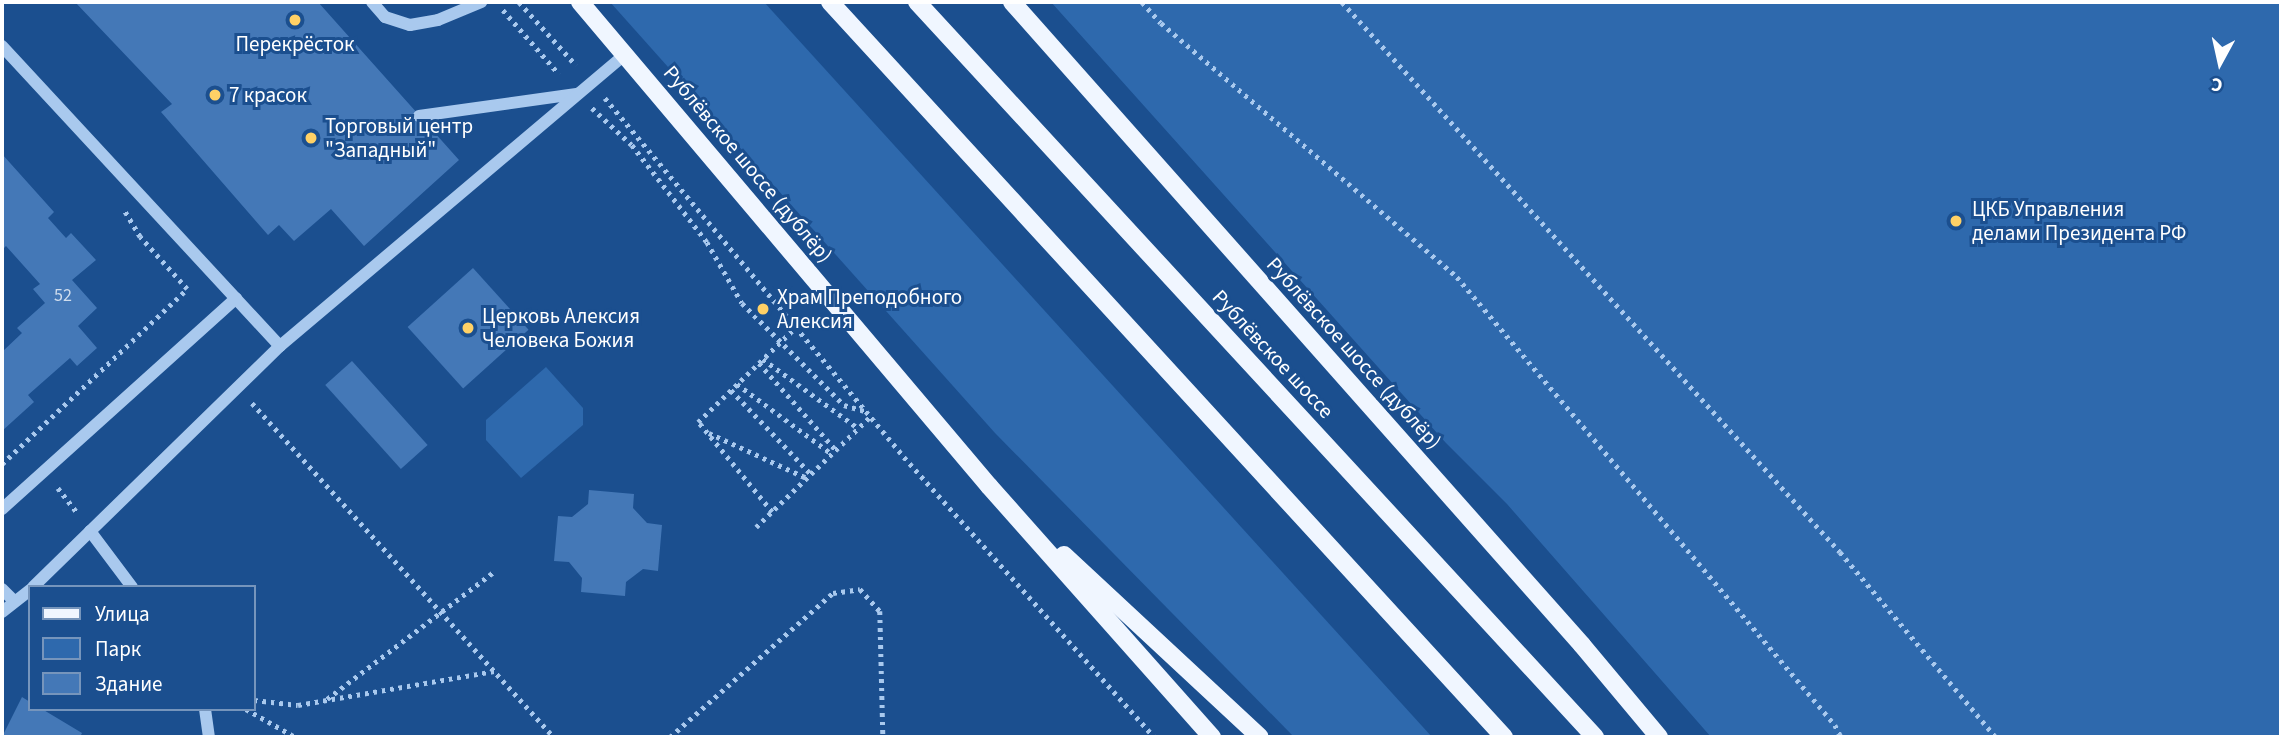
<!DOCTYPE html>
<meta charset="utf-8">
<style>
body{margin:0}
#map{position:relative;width:2283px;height:739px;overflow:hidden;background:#1b4f8f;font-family:"Source Sans 3",sans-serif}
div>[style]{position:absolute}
.green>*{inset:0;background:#2e69ad}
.building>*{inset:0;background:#4478b7;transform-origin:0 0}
.path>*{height:4.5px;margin-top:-2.25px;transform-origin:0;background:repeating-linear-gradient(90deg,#a9c9ee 0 3.5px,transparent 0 8.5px)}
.minor>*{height:12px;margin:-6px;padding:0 6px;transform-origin:6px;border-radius:6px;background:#a9c9ee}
.major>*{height:18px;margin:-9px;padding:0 9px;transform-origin:9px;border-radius:9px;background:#f0f6ff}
.dots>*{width:19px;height:19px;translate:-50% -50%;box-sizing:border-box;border:4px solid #1b4f8f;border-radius:50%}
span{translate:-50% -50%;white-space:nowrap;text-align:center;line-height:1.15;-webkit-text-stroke:6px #1b4f8f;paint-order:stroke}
.number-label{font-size:18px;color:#d0dded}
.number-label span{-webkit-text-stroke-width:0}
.poi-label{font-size:21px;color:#fff}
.left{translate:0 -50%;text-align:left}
.street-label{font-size:21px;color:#fff}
.frame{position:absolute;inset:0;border:4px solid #fff;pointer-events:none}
.legend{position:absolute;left:28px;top:585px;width:228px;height:126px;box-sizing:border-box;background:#1b4f8f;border:2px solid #7695bc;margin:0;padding:9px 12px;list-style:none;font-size:21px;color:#fff}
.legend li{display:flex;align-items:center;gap:14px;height:35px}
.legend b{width:35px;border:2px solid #7695bc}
.north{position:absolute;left:2185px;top:28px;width:70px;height:70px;-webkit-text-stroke:5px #1b4f8f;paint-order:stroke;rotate:188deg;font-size:19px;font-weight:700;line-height:28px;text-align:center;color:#fff}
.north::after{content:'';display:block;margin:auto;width:24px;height:32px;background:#fff;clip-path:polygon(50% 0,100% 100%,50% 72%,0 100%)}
</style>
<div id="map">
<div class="green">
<i style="clip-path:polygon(610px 2px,764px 2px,1432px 737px,1294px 737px,995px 433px)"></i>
<i style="clip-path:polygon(1051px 2px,2281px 2px,2281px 737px,1711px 737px,1507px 504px,1446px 443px)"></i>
<i style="clip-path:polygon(546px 367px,583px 408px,583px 425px,521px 478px,486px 440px,486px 420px)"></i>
</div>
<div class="building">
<i style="clip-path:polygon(75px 2px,318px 2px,459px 160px,364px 246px,331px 209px,294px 241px,279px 225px,268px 235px,161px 112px,172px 104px)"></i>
<i style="clip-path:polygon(2px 154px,54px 212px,48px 218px,66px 238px,71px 233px,96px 260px,72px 280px,97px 308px,78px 326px,97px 348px,77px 366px,70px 358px,28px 395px,34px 402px,2px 431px,2px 352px,22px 333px,17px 328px,45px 303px,33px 289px,40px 284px,6px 246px,2px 250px)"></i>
<i style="left:473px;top:268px;width:83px;height:88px;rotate:48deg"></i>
<i style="left:352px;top:361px;width:113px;height:36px;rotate:48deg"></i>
<i style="clip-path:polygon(589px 490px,634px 494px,633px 508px,647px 523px,662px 525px,658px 571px,643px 569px,626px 582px,625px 596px,581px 592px,582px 578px,569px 562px,554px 561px,558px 516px,572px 517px,588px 504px)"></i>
<i style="clip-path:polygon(22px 697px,30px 702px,30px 709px,42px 709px,82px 733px,80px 737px,2px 737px)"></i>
</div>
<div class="path">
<i style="left:519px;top:2px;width:85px;rotate:47.9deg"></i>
<i style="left:1142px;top:2px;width:28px;rotate:48deg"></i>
<i style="left:1161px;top:23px;width:390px;rotate:40.6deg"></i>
<i style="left:1457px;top:277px;width:586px;rotate:49.84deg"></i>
<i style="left:1835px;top:725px;width:13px;rotate:63deg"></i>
<i style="left:1342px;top:2px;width:742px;rotate:47.84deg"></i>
<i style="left:1840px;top:552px;width:242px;rotate:49.9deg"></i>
<i style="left:503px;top:10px;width:85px;rotate:48.8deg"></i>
<i style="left:605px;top:98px;width:467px;rotate:50.2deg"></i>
<i style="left:904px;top:457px;width:375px;rotate:48.2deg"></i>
<i style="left:592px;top:108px;width:54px;rotate:42.8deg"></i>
<i style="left:632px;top:145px;width:123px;rotate:52.3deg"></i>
<i style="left:707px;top:242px;width:70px;rotate:60.2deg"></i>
<i style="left:742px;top:303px;width:144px;rotate:45deg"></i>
<i style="left:844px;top:405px;width:22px;rotate:16deg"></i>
<i style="left:763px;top:359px;width:117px;rotate:36deg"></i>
<i style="left:759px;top:363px;width:116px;rotate:48.5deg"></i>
<i style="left:737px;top:384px;width:118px;rotate:36.4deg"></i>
<i style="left:731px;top:390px;width:116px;rotate:46.4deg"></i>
<i style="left:252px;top:403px;width:450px;rotate:47.9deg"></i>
<i style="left:709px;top:433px;width:108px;rotate:24.7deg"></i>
<i style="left:2px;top:464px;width:255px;rotate:-43.4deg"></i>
<i style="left:187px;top:289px;width:70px;rotate:-132.1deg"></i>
<i style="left:140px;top:237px;width:33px;rotate:-121deg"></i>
<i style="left:58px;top:488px;width:33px;rotate:52deg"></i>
<i style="left:772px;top:512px;width:117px;rotate:-129.4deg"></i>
<i style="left:698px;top:422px;width:136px;rotate:-44.1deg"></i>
<i style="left:756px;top:527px;width:160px;rotate:-44deg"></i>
<i style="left:327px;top:699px;width:211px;rotate:-37.3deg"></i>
<i style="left:254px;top:700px;width:44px;rotate:6.5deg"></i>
<i style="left:298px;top:705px;width:199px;rotate:-9.8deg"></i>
<i style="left:246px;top:709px;width:56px;rotate:29.7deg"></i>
<i style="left:670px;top:737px;width:217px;rotate:-41.5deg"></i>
<i style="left:833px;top:593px;width:27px;rotate:-8deg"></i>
<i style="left:860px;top:589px;width:30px;rotate:48deg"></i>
<i style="left:880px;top:611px;width:126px;rotate:88.6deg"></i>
</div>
<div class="minor">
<i style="left:372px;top:2px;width:20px;rotate:49deg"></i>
<i style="left:385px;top:17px;width:26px;rotate:18deg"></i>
<i style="left:410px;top:25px;width:28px;rotate:-10deg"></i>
<i style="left:438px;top:20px;width:47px;rotate:-22.7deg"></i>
<i style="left:2px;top:46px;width:409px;rotate:47.2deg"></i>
<i style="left:419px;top:116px;width:159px;rotate:-8deg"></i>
<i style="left:2px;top:509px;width:315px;rotate:-42deg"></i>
<i style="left:90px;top:531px;width:70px;rotate:53.1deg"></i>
<i style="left:33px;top:587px;width:345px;rotate:-44.3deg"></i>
<i style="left:280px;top:346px;width:452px;rotate:-40.2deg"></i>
<i style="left:2px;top:589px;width:17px;rotate:45deg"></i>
<i style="left:2px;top:612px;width:36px;rotate:-38deg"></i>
<i style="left:205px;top:709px;width:28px;rotate:82deg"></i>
</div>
<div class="major">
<i style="left:580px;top:2px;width:634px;rotate:49.8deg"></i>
<i style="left:989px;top:486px;width:336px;rotate:48.4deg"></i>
<i style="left:830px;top:2px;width:997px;rotate:47.48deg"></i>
<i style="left:917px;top:2px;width:1000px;rotate:47.31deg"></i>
<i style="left:1012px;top:2px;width:859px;rotate:48.44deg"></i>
<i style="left:1582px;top:645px;width:120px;rotate:50.1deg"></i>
<i style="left:1064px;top:555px;width:267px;rotate:42.9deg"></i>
</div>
<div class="dots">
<i style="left:295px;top:20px;background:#ffd166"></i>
<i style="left:215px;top:95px;background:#ffd166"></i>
<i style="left:311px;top:138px;background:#ffd166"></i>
<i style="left:1956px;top:221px;background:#ffd166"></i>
<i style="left:763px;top:309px;background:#ffd166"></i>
<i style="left:468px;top:328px;background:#ffd166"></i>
</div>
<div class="number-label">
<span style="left:63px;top:296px">52</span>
</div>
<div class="poi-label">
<span style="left:295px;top:44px">Перекрёсток</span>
<span class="left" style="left:229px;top:95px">7 красок</span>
<span class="left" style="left:325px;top:138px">Торговый центр<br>"Западный"</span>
<span class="left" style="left:1972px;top:221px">ЦКБ Управления<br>делами Президента РФ</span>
<span class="left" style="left:777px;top:309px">Храм Преподобного<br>Алексия</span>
<span class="left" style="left:482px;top:328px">Церковь Алексия<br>Человека Божия</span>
</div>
<div class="street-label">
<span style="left:748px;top:164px;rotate:50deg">Рублёвское шоссе (дублёр)</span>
<span style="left:1354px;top:353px;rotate:48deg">Рублёвское шоссе (дублёр)</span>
<span style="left:1273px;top:354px;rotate:47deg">Рублёвское шоссе</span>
</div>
<div class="frame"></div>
<ul class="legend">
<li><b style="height:9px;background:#f0f6ff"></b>Улица</li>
<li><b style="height:19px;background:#2e69ad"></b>Парк</li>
<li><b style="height:19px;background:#4478b7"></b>Здание</li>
</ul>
<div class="north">С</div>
</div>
